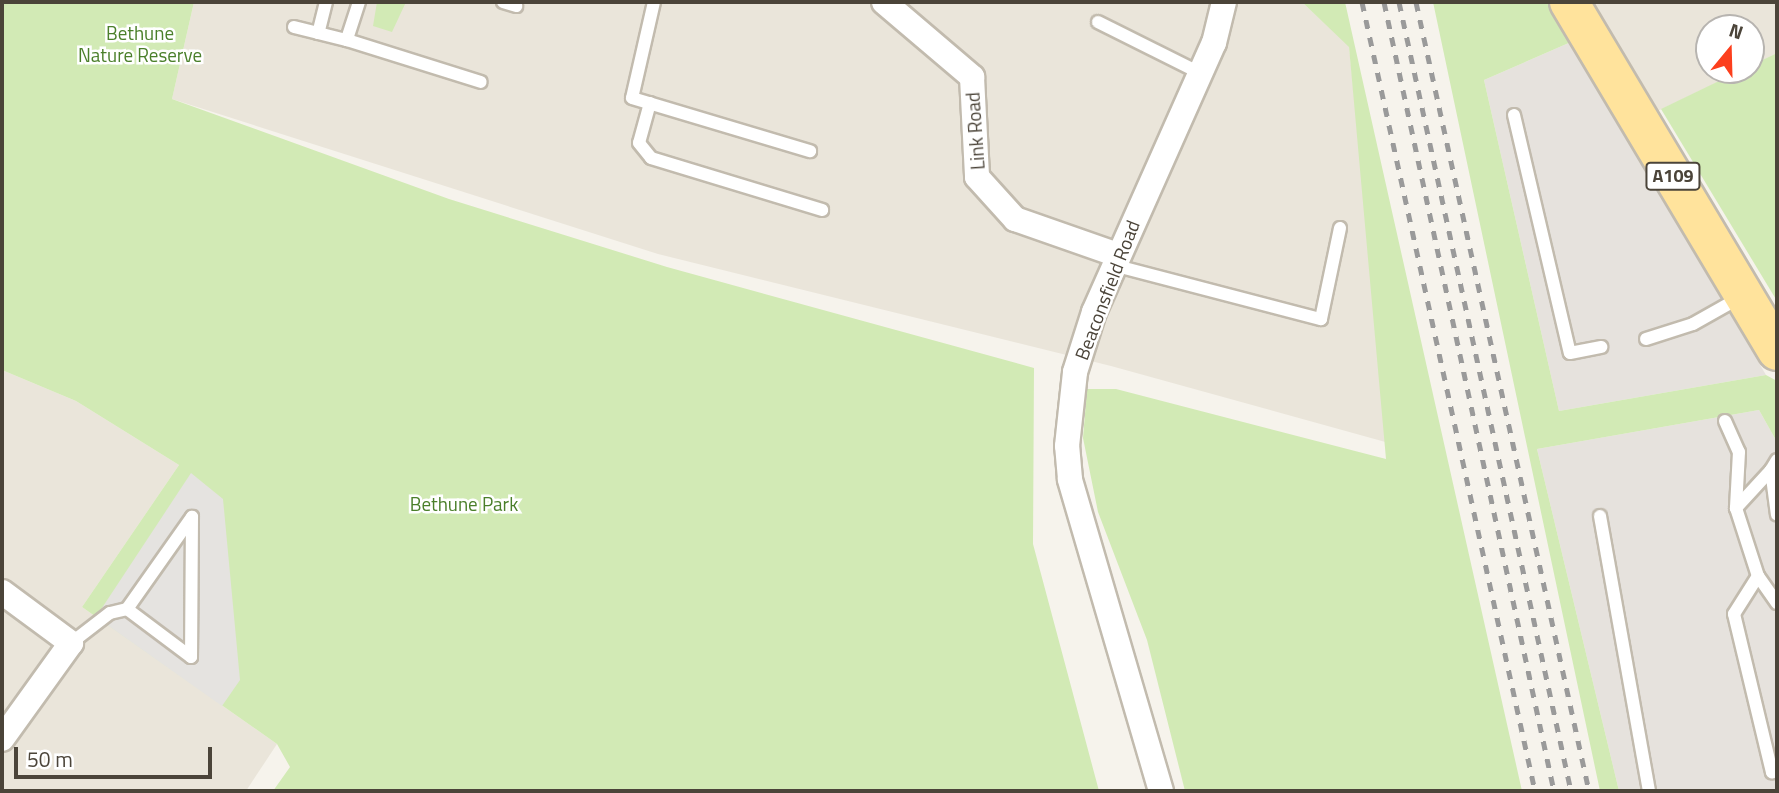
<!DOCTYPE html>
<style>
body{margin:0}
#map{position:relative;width:1779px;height:793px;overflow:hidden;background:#f6f3ec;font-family:"Titillium Web",sans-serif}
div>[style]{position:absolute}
.residential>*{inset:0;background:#eae5da}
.industrial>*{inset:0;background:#e6e2dd}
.green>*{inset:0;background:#d2eab5}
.parking>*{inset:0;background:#e5e3e0}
.roads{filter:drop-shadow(2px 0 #c2bbae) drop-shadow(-2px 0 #c2bbae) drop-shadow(0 2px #c2bbae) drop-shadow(0 -2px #c2bbae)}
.lane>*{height:12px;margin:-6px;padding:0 6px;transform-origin:6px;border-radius:6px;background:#fff}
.street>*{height:24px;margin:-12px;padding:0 12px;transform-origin:12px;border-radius:12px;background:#fff}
.primary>*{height:38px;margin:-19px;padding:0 19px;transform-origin:19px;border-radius:19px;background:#ffe39c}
.rail>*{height:5px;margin-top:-2.5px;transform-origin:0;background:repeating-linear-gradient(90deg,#9a9a9a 0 9px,transparent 0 18px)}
span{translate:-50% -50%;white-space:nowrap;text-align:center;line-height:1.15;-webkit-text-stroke:5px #fff;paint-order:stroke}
.shield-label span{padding:2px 5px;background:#fff;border:2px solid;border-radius:5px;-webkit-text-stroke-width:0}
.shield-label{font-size:18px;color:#4b4439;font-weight:700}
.park-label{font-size:19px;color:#4a7f2a}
.street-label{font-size:19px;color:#4b4439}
.frame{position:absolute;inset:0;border:4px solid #4b4439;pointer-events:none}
.north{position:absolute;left:1695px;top:14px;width:70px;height:70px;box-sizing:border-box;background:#fff;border:2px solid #b7b4b0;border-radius:50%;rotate:19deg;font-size:19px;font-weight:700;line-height:28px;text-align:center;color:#4b4439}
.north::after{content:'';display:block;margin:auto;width:24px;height:32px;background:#fc3f1d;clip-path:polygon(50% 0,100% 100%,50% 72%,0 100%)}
.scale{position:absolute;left:14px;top:747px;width:198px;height:32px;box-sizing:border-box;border:4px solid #4b4439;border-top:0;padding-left:9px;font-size:21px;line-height:24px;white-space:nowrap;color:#4b4439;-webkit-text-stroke:5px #fff;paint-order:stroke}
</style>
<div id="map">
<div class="residential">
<i style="clip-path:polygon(194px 2px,1302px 2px,1349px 46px,1389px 443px,1111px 366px,658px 254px,172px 99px)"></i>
<i style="clip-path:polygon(1570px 2px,1777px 2px,1777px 53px,1751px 66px,1751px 28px,1709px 28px,1709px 70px,1743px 70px,1639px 120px)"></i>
<i style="clip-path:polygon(2px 370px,76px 401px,179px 465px,82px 607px,277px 744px,246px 791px,2px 791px)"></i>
</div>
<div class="industrial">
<i style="clip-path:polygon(1571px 42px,1766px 375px,1559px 411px,1484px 80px)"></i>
<i style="clip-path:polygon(1759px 410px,1777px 442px,1777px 791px,1619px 791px,1537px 449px)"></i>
</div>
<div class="green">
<i style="clip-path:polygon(2px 2px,194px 2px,172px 99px,449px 199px,667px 267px,1034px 368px,1033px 544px,1099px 791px,273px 791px,290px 767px,277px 744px,82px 607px,179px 465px,76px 401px,2px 370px)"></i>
<i style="clip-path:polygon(377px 2px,406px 2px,392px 32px,373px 26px)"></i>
<i style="clip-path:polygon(1302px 2px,1345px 2px,1522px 791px,1185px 791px,1147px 640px,1098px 512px,1083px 438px,1087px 389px,1116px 389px,1386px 459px,1349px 47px)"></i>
<i style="clip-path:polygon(1433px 2px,1550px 2px,1571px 42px,1484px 80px,1559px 411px,1766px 375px,1777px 381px,1777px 442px,1759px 410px,1537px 449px,1619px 791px,1600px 791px)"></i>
<i style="clip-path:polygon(1777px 53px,1777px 301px,1661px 109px)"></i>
</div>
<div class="parking">
<i style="clip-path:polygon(191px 473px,223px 499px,240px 680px,222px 706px,96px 617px)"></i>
</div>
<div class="roads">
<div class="lane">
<i style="left:326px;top:2px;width:32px;rotate:104deg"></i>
<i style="left:318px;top:33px;width:30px;rotate:14deg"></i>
<i style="left:359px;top:2px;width:40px;rotate:108deg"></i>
<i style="left:347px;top:40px;width:140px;rotate:17.4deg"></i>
<i style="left:503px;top:2px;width:14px;rotate:17deg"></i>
<i style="left:654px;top:2px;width:98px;rotate:102.9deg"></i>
<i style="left:632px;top:98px;width:186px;rotate:16.6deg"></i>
<i style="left:1098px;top:22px;width:114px;rotate:26.6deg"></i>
<i style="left:294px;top:27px;width:25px;rotate:14deg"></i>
<i style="left:650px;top:103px;width:41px;rotate:105.4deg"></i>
<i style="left:639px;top:143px;width:19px;rotate:51deg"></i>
<i style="left:651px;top:158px;width:179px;rotate:16.9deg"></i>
<i style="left:1514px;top:115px;width:244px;rotate:76.8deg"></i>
<i style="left:1570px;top:353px;width:32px;rotate:-11deg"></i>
<i style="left:1113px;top:265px;width:215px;rotate:14.6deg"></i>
<i style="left:1321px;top:319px;width:93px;rotate:-78.2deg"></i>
<i style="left:1646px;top:339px;width:49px;rotate:-17.7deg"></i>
<i style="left:1693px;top:324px;width:55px;rotate:-29.4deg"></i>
<i style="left:1725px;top:421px;width:34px;rotate:66deg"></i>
<i style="left:1739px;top:452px;width:56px;rotate:93.1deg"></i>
<i style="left:1777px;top:460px;width:12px;rotate:121deg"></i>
<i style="left:1771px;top:470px;width:45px;rotate:82.4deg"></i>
<i style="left:1771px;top:470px;width:52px;rotate:132.6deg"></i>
<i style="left:1736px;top:508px;width:71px;rotate:72.1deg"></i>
<i style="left:1758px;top:576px;width:33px;rotate:55deg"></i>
<i style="left:1600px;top:516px;width:279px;rotate:79.9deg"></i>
<i style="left:1758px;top:576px;width:45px;rotate:122.3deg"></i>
<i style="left:1734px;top:614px;width:163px;rotate:76.5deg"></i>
<i style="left:1772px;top:772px;width:5px;rotate:-22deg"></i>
<i style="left:71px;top:643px;width:49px;rotate:-37.6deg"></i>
<i style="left:110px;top:613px;width:17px;rotate:-13deg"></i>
<i style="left:127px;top:609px;width:113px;rotate:-54.8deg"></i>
<i style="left:192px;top:517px;width:140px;rotate:90.4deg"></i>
<i style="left:191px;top:657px;width:80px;rotate:-143.1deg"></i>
</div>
<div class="street">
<i style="left:884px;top:2px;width:116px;rotate:40.4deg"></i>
<i style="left:972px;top:77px;width:100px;rotate:87.1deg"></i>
<i style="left:977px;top:177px;width:57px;rotate:47.9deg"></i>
<i style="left:1015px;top:219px;width:109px;rotate:19.3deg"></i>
<i style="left:2px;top:592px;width:86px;rotate:36.5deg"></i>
<i style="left:71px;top:643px;width:118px;rotate:125.7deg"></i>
<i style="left:1161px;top:791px;width:325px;rotate:-106.3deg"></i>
<i style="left:1070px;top:479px;width:33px;rotate:-95deg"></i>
<i style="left:1067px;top:446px;width:74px;rotate:-83.8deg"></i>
<i style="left:1075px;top:372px;width:63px;rotate:-72.4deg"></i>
<i style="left:1094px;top:312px;width:295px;rotate:-66deg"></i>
<i style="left:1214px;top:43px;width:42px;rotate:-76.3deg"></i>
</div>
<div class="primary">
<i style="left:1569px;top:2px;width:406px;rotate:59.2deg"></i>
</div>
</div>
<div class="rail">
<i style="left:1362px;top:2px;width:808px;rotate:77.63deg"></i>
<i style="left:1384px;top:2px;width:807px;rotate:77.84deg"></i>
<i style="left:1399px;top:2px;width:808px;rotate:77.7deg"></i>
<i style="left:1416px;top:2px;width:808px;rotate:77.63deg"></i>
</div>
<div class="shield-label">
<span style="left:1673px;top:176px">A109</span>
</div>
<div class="park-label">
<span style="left:140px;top:44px">Bethune<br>Nature Reserve</span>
<span style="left:464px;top:504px">Bethune Park</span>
</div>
<div class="street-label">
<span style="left:975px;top:131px;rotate:-94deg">Link Road</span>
<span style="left:1107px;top:290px;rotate:-69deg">Beaconsfield Road</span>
</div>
<div class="frame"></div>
<div class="north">N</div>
<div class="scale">50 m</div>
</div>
